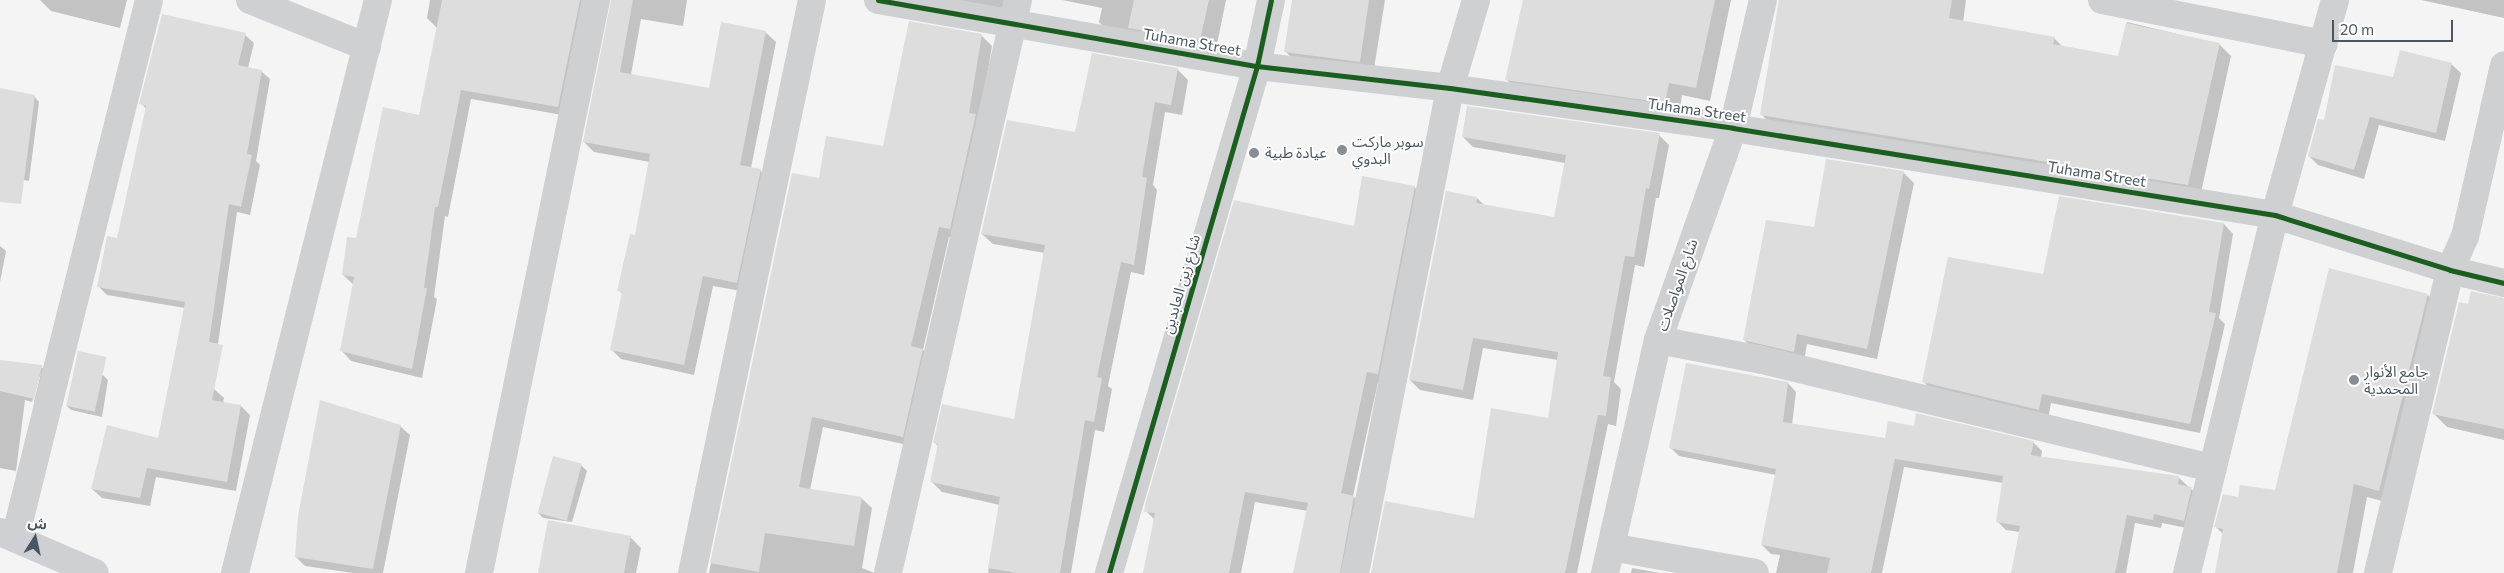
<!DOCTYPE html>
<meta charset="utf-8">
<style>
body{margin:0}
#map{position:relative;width:2504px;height:573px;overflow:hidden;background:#f4f4f4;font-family:Commissioner,"Noto Sans Arabic",sans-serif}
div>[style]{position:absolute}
.shadow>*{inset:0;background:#0003}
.building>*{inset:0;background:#ddddde;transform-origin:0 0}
.street>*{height:28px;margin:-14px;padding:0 14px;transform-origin:14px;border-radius:14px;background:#ced0d2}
.secondary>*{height:28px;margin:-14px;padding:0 14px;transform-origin:14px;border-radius:14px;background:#ced0d4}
.cycleway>*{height:5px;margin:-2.5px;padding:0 2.5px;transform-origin:2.5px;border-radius:2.5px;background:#1b5e20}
.dots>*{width:14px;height:14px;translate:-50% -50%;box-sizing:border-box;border:2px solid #fff;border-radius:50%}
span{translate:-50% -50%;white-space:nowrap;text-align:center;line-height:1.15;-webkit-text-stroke:4px #fff;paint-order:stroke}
.street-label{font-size:15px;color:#4a5661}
.poi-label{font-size:15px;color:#4a5661}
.left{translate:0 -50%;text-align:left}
.north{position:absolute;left:10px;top:513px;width:50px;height:50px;-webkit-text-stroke:4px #fff;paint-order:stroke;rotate:10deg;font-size:14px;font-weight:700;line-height:20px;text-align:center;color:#4a5661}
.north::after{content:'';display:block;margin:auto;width:18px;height:22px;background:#4a5661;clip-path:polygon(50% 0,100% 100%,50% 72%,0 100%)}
.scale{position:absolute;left:2332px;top:20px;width:121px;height:22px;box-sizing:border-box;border:2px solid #4a5661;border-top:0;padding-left:6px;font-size:15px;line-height:18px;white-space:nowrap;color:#4a5661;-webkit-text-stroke:4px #fff;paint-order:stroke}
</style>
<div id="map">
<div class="shadow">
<i style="clip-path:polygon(40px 0,127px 0,120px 28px,51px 11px)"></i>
<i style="clip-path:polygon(430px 0,597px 0,568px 116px,471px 99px,448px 217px,445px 216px,434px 297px,437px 299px,422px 378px,351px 361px,341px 350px,354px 285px,343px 275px,357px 240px,420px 116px,438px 29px,427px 18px)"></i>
<i style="clip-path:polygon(612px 0,687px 0,683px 26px,641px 19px,631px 75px,710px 89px,765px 32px,776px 42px,751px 168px,760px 170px,770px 180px,747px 292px,713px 286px,694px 375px,621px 359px,611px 349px,623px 295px,619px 290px,636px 236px,650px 162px,594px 152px,584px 142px)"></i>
<i style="clip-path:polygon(927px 0,1023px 0,1016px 16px)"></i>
<i style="clip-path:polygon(1062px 0,1226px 0,1215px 54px,1114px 37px,1099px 22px,1102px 8px)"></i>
<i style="clip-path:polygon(1293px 0,1385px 0,1373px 75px,1299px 65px,1285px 51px)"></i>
<i style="clip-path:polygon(1525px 0,1731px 0,1710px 101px,1682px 95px,1679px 116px,1520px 93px,1507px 80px)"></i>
<i style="clip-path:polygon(1780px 0,1966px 0,1963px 22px,2054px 38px,2063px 47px,2119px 58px,2127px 22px,2219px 44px,2231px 56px,2200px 197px,1774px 127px,1761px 114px)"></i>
<i style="clip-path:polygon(2421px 0,2504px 0,2504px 18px)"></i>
<i style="clip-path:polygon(245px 35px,254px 43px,248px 68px,261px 71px,270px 79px,256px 161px,260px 165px,250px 215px,237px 212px,218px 344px,189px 339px,185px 308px,107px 295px,98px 286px,118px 239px,147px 110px,141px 103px)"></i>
<i style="clip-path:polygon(981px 35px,992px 46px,960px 238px,949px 237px,923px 350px,933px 360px,913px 446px,823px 427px,810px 490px,861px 498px,872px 508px,862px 568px,875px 573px,709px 573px,793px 175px,820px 179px,884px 147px)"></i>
<i style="clip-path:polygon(2451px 64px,2461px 73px,2445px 141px,2379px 125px,2364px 179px,2318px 165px,2309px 156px,2325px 122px,2394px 79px)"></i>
<i style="clip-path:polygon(1177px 69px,1188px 80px,1182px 115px,1165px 112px,1153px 185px,1157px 190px,1144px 275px,1131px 272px,1108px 386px,1112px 389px,1104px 432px,1095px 430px,1071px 573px,988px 573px,1000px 505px,942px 492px,931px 481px,939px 447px,935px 443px,1015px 421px,1045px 253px,993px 244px,982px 234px,1076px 133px)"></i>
<i style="clip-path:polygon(0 90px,34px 96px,39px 102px,29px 181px,0 176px)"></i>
<i style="clip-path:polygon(1659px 135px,1669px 145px,1659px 198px,1656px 198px,1644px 267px,1635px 265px,1614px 382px,1621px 389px,1616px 426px,1608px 424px,1577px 573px,1372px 573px,1475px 519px,1549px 419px,1558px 360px,1483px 348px,1473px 400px,1420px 390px,1410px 380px,1477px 198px,1485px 206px,1556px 219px,1565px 163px,1473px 147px,1463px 137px)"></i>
<i style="clip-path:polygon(1903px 172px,1914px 183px,1877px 359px,1807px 344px,1804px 361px,1755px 350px,1744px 340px,1815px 228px)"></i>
<i style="clip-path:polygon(1414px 187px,1425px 197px,1388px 384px,1378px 382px,1353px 496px,1364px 507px,1353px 573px,1294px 573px,1308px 511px,1255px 502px,1241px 573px,1145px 573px,1155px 520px,1146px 511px,1355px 227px)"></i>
<i style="clip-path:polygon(2224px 224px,2233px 234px,2219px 318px,2225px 324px,2200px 433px,2051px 403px,2048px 419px,1933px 392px,1924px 382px,2044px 275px)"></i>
<i style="clip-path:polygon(0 246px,6px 251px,0 282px)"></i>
<i style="clip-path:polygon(2428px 295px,2441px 309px,2393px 504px,2367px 497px,2353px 573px,2216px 573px,2224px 535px,2216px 527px,2239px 499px,2275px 491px)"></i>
<i style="clip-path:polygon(2504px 300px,2504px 440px,2447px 427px,2433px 413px,2469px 306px)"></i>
<i style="clip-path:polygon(0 361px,41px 367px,47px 372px,39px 403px,34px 402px,42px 369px,32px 402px,25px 400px,16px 471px,0 468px)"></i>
<i style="clip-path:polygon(103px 375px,108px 380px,102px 417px,71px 410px,66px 405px)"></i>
<i style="clip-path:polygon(170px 383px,214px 389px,224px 398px,223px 403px,241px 406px,250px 415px,236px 491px,156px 477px,150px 506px,102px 498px,92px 489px,159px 439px)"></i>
<i style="clip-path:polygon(1788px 383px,1796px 392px,1792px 425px,1886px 440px,2033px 442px,2042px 451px,2041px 458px,2179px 478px,2200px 497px,2192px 529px,2162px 523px,2161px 528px,2135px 523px,2126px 573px,2012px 573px,2020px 532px,2006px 530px,1997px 521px,2003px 483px,1904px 467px,1882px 573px,1776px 573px,1780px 555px,1771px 554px,1762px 545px,1776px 475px,1679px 456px,1670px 447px)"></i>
<i style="clip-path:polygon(400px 426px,410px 435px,383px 573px,353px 573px,305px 566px,296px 557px)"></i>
<i style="clip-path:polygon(581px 465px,587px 471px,572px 522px,543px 518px,538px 513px)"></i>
<i style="clip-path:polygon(549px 522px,631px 538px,641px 548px,636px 573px,539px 573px)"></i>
<i style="clip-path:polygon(1632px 568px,1660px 573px,1631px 573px)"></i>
</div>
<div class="building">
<i style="clip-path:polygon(442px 0,580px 0,558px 107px,461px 90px,438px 207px,435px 207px,424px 288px,427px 288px,412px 369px,340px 351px,354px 277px,342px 275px,347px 237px,356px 238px,383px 107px,419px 115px)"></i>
<i style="clip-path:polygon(611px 0,633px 0,620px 72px,709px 88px,721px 22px,766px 31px,740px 165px,761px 169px,737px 283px,703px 276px,684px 365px,610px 350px,622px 292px,617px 291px,630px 234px,635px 235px,650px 154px,583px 142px)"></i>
<i style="clip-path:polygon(1134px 0,1209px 0,1200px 40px,1128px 28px)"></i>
<i style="clip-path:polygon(1292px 0,1369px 0,1360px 62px,1284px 52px)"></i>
<i style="clip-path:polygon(1523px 0,1715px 0,1696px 88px,1669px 83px,1665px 103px,1505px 80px)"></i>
<i style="clip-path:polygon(1779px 0,1952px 0,1949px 18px,2055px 37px,2053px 44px,2118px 56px,2126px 23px,2220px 43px,2188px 185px,1760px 115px)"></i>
<i style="clip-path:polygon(162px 14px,246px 33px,238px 65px,262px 70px,247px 154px,252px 155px,241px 207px,229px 204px,209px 342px,223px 345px,212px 400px,241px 405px,227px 482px,147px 468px,140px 498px,91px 489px,107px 425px,158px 438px,185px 302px,97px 287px,107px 236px,117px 238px,146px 106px,139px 104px)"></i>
<i style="clip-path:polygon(909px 21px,982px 34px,969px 113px,976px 114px,950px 229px,939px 227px,911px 346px,923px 349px,903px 437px,812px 417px,799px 487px,862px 497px,854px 546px,765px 533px,759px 572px,710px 563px,792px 173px,819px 178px,826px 136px,883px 146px)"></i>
<i style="clip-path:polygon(2400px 50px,2452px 63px,2436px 133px,2370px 117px,2354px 170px,2308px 156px,2318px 119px,2324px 120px,2335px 65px,2393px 77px)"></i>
<i style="clip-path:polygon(1092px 53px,1178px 68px,1171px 105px,1155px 102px,1142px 177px,1147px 178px,1134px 265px,1121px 262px,1097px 377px,1102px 378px,1094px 422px,1085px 420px,1060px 573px,1017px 573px,988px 568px,1000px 497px,930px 482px,938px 444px,933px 443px,942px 404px,1014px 419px,1045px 245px,981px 234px,1007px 120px,1075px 132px)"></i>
<i style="clip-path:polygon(0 88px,35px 95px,21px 204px,0 202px)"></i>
<i style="clip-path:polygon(1467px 106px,1660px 133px,1649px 189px,1646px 188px,1634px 257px,1625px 256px,1603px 376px,1611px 377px,1606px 416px,1598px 415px,1565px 573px,1371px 573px,1385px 501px,1474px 518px,1491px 408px,1548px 418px,1558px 352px,1473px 338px,1463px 390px,1409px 380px,1446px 191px,1477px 197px,1476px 203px,1554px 217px,1566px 155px,1462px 137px)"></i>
<i style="clip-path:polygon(1826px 159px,1904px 171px,1867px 349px,1797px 334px,1794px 352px,1743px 340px,1766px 220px,1814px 227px)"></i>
<i style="clip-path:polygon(1362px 176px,1415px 186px,1378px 374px,1367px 372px,1341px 493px,1354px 496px,1340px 573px,1293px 573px,1308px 503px,1245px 492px,1229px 573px,1143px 573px,1155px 513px,1144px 512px,1146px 501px,1234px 200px,1354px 226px)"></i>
<i style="clip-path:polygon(2059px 196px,2224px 223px,2209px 312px,2216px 313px,2190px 424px,2042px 394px,2039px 410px,1922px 382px,1948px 257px,2043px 274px)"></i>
<i style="clip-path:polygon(2329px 268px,2428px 294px,2379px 491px,2354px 484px,2337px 573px,2215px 573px,2223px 529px,2214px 527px,2223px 494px,2238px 497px,2240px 485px,2275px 490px)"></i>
<i style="clip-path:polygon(2471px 291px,2504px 298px,2504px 429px,2432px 414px,2459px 302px,2468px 304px)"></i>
<i style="left:78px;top:351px;width:29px;height:56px;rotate:12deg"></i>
<i style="clip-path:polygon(0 360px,42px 365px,34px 399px,0 391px)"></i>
<i style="clip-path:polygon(1686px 363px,1788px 382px,1783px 422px,1885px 438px,1888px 421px,1914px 426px,1916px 413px,2034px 441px,2031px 455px,2179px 476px,2178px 484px,2192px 487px,2184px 521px,2154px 514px,2153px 520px,2127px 515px,2115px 573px,2011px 573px,2020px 526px,1996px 522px,2003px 476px,1895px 459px,1871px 573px,1827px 573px,1830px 558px,1761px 545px,1776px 469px,1669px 448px)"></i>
<i style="clip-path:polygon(320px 400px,401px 425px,373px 569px,295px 557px,298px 516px)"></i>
<i style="left:553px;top:456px;width:30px;height:59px;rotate:15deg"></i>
<i style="clip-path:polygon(548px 520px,631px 536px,624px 573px,538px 573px)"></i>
</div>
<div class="street">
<i style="left:250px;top:0;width:126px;rotate:21.9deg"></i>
<i style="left:878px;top:0;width:385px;rotate:9.9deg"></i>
<i style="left:1257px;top:66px;width:194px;rotate:6.5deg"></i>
<i style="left:1450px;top:88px;width:286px;rotate:8deg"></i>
<i style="left:1733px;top:128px;width:549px;rotate:9.12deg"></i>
<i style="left:2275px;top:215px;width:183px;rotate:17.4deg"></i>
<i style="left:2450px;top:270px;width:56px;rotate:13.5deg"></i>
<i style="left:2102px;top:0;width:226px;rotate:11.2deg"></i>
<i style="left:1658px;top:340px;width:106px;rotate:10.9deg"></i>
<i style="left:1762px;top:360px;width:463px;rotate:13.5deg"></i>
<i style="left:15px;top:538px;width:554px;rotate:-76.01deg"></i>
<i style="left:1611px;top:547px;width:146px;rotate:10.2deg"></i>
<i style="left:235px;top:573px;width:591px;rotate:-75.99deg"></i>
<i style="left:479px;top:573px;width:585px;rotate:-78.46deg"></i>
<i style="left:692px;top:573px;width:585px;rotate:-78.17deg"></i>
<i style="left:888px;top:573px;width:588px;rotate:-77.22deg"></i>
<i style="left:1109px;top:573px;width:528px;rotate:-73.73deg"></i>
<i style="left:1257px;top:66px;width:67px;rotate:-78deg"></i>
<i style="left:1355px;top:573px;width:494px;rotate:-78.9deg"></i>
<i style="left:1450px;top:88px;width:92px;rotate:-73.5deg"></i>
<i style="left:1605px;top:573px;width:239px;rotate:-77.2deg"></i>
<i style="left:1658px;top:340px;width:225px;rotate:-70.5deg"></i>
<i style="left:1733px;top:128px;width:131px;rotate:-76.8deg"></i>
<i style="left:2187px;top:573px;width:369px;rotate:-76.2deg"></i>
<i style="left:2275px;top:215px;width:223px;rotate:-74.4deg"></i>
<i style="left:2378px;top:573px;width:311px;rotate:-76.6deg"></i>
<i style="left:2450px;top:270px;width:36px;rotate:-66deg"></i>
<i style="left:2465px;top:237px;width:176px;rotate:-77.2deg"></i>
</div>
<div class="secondary">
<i style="left:0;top:532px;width:103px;rotate:23.3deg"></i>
</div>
<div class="cycleway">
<i style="left:878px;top:0;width:385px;rotate:9.9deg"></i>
<i style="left:1257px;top:66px;width:194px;rotate:6.5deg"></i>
<i style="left:1450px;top:88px;width:286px;rotate:8deg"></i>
<i style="left:1733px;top:128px;width:549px;rotate:9.12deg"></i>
<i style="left:2275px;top:215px;width:183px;rotate:17.4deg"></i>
<i style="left:2450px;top:270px;width:56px;rotate:13.5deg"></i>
<i style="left:1109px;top:573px;width:528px;rotate:-73.73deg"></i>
<i style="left:1257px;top:66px;width:67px;rotate:-78deg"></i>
</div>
<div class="dots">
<i style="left:1342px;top:150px;background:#868d94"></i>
<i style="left:1254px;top:153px;background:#868d94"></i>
<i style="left:2354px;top:380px;background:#868d94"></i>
</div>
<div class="street-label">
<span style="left:1192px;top:42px;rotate:10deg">Tuhama Street</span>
<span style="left:1697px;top:110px;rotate:8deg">Tuhama Street</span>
<span style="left:2097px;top:174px;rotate:9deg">Tuhama Street</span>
<span style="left:1181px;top:284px;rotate:-74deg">شارع زين العابدين</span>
<span style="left:1677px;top:285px;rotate:-71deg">شارع المواصلات</span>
</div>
<div class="poi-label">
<span class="left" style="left:1352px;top:150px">سوبر ماركت<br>البدوي</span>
<span class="left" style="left:1265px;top:153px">عيادة طبية</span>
<span class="left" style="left:2364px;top:380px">جامع الأنوار<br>المحمدية</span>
</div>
<div class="north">ش</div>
<div class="scale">20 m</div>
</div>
